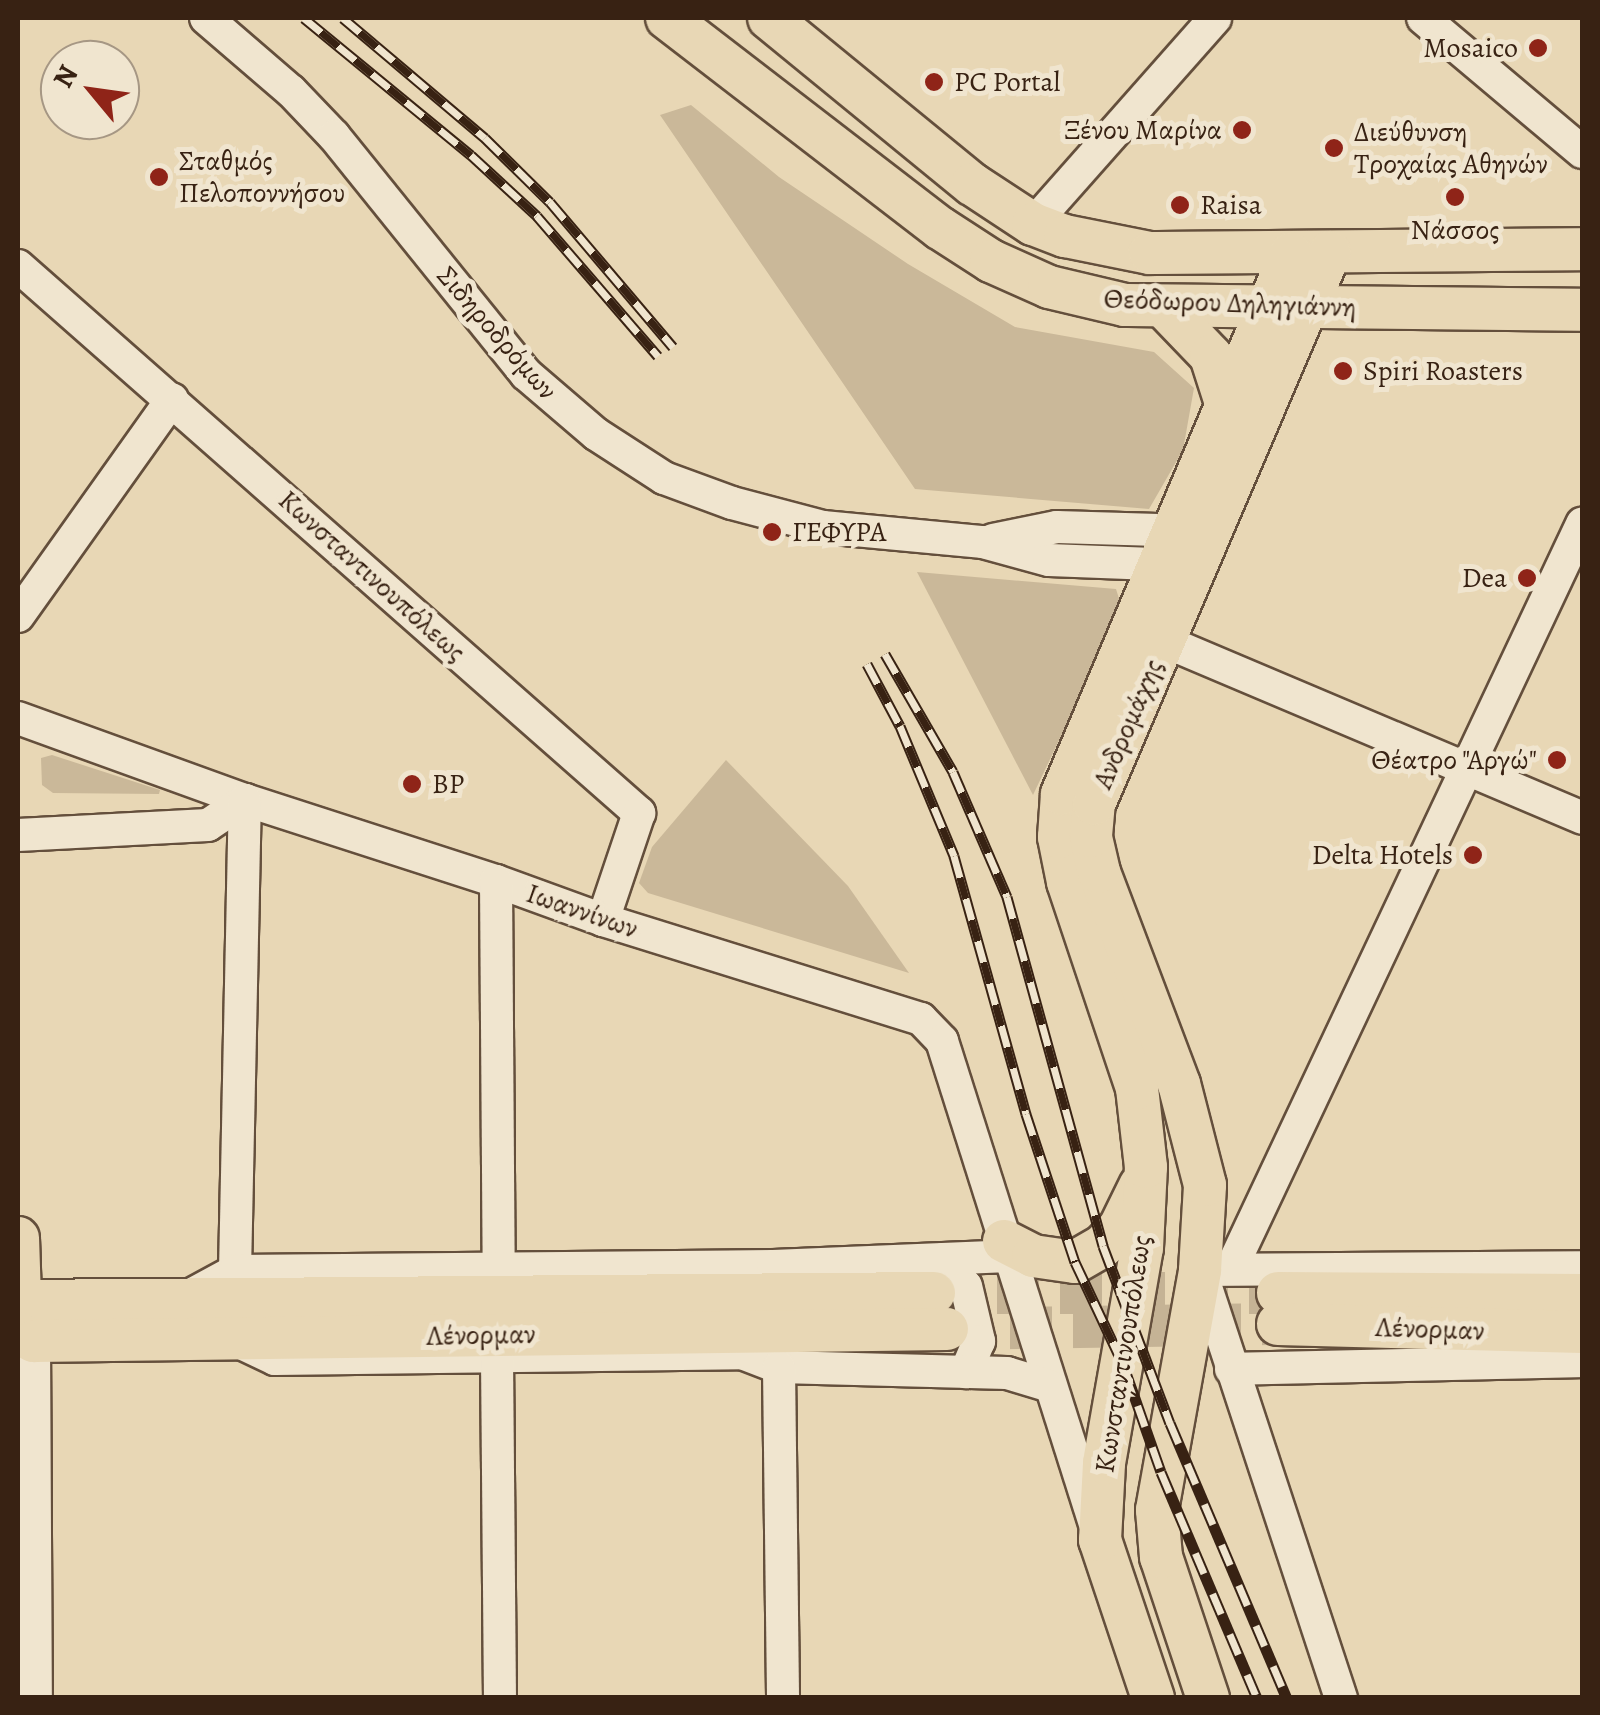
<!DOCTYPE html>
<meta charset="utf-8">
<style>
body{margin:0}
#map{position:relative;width:1600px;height:1715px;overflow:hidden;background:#e8d7b5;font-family:Alegreya,serif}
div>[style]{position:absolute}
.green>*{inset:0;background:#cab899}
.major-tunnel>*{height:42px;margin-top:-21px;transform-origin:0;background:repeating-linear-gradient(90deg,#c5b395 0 42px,transparent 0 63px)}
.roads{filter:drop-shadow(2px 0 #644f3c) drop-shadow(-2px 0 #644f3c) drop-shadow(0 2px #644f3c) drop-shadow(0 -2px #644f3c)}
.minor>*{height:32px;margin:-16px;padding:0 16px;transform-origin:16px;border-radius:16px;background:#f0e5cf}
.major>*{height:42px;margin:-21px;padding:0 21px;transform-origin:21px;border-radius:21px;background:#e8d7b5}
.rail>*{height:11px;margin-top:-5.5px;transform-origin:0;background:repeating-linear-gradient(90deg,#f0e5cf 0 22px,#382213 0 44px);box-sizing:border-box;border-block:2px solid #382213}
.dots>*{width:28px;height:28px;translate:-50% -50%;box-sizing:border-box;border:5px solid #f0e5cf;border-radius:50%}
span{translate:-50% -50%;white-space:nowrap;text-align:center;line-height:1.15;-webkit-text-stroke:10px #f0e5cf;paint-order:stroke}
.poi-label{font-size:28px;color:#382213}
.right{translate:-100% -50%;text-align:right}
.left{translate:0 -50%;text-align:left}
.street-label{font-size:28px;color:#382213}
.frame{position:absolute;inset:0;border:20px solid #382213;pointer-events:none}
.north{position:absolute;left:40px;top:40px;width:100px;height:100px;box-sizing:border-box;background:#f0e5cf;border:2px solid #a69784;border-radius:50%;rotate:299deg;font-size:28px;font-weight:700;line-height:40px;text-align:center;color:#382213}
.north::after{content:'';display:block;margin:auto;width:35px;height:45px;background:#8f2418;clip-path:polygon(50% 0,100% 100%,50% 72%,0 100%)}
</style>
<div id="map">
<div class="green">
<i style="clip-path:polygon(691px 105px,779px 177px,908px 264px,1015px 327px,1154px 352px,1194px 388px,1183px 450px,1149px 509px,915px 489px,660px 115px)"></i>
<i style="clip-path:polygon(917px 572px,1116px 589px,1122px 608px,1033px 795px)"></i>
<i style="clip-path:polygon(52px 755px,160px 790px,159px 794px,53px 793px,42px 785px,41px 758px)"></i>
<i style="clip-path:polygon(726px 760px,848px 886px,909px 973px,648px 893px,639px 883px,652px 847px)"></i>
</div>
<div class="major-tunnel">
<i style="left:934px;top:1293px;width:344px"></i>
<i style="left:947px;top:1329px;width:331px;rotate:-0.9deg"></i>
</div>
<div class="roads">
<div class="minor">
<i style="left:206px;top:18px;width:112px;rotate:40.7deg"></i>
<i style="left:291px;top:91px;width:62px;rotate:46.3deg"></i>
<i style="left:334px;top:136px;width:306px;rotate:51.1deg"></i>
<i style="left:526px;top:374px;width:92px;rotate:40.6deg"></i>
<i style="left:596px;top:434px;width:81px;rotate:32.9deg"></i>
<i style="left:664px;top:478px;width:72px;rotate:20.2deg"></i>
<i style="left:732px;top:503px;width:94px;rotate:14.8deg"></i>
<i style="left:823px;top:527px;width:161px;rotate:5.4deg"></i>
<i style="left:983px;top:542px;width:68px;rotate:15.3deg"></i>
<i style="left:1049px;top:560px;width:131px;rotate:2.2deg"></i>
<i style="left:1423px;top:18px;width:208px;rotate:40.1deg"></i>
<i style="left:1033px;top:224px;width:275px;rotate:-48.5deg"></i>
<i style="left:18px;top:266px;width:828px;rotate:41.37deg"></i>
<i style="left:639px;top:813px;width:113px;rotate:108.6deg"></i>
<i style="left:993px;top:540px;width:65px;rotate:-11.5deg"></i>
<i style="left:1057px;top:527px;width:135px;rotate:1.7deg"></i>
<i style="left:18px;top:616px;width:266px;rotate:-54.6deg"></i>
<i style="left:1164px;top:641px;width:454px;rotate:22.9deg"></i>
<i style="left:18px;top:718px;width:241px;rotate:19.9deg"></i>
<i style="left:245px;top:800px;width:264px;rotate:17.9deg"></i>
<i style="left:496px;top:881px;width:114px;rotate:20deg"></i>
<i style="left:603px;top:920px;width:333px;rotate:17.3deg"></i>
<i style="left:921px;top:1019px;width:30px;rotate:46deg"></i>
<i style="left:942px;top:1041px;width:507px;rotate:72.42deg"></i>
<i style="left:18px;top:835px;width:190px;rotate:-3deg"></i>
<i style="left:208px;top:825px;width:45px;rotate:-34deg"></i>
<i style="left:496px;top:881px;width:385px;rotate:89.6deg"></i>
<i style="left:943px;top:1259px;width:35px;rotate:50deg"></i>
<i style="left:966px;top:1286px;width:57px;rotate:76.7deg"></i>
<i style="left:979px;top:1341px;width:34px;rotate:113deg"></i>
<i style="left:1231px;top:1269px;width:824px;rotate:-64.77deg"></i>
<i style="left:235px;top:1271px;width:471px;rotate:-88.8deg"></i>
<i style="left:187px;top:1297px;width:55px;rotate:-28.4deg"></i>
<i style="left:235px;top:1271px;width:538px;rotate:-0.53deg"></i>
<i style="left:773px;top:1266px;width:236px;rotate:-2.4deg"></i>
<i style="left:26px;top:1318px;width:24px;rotate:71deg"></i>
<i style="left:34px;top:1341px;width:357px;rotate:89.7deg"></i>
<i style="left:237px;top:1341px;width:42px;rotate:25.3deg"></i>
<i style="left:275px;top:1359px;width:467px;rotate:-0.7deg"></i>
<i style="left:742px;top:1353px;width:40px;rotate:21deg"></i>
<i style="left:779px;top:1367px;width:228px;rotate:1.5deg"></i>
<i style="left:1007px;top:1373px;width:45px;rotate:16.8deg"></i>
<i style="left:497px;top:1357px;width:341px;rotate:89.5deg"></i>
<i style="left:779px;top:1367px;width:331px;rotate:89.3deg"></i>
<i style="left:1231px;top:1369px;width:351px;rotate:-1.3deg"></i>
<i style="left:1341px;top:1698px;width:451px;rotate:-108.2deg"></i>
<i style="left:1200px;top:1270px;width:382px;rotate:-0.4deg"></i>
</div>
<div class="major">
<i style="left:667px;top:18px;width:344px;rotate:37.6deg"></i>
<i style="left:940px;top:228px;width:61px;rotate:32.9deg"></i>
<i style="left:991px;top:261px;width:64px;rotate:24.1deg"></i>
<i style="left:1049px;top:287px;width:78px;rotate:13.3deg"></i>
<i style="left:1125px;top:305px;width:457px;rotate:0.6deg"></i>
<i style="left:769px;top:18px;width:262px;rotate:39.3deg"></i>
<i style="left:972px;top:184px;width:73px;rotate:33.3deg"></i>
<i style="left:1033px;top:224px;width:34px;rotate:21deg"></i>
<i style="left:1065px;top:236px;width:87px;rotate:11.3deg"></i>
<i style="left:1150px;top:253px;width:432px;rotate:-0.5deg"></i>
<i style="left:1164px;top:307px;width:68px;rotate:46.2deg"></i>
<i style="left:1211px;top:356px;width:52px;rotate:72.3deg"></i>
<i style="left:18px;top:1238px;width:60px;rotate:88.1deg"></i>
<i style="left:1004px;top:1241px;width:33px;rotate:27deg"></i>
<i style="left:1033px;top:1256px;width:42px;rotate:8.1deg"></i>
<i style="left:1075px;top:1262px;width:32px;rotate:-30deg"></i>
<i style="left:1103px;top:1246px;width:25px;rotate:-48deg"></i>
<i style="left:1120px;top:1227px;width:46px;rotate:-64deg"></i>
<i style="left:1278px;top:1293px;width:304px;rotate:0.4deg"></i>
<i style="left:18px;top:1301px;width:916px;rotate:-0.5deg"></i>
<i style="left:1278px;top:1324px;width:304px;rotate:1.5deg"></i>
<i style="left:18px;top:1333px;width:18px;rotate:27deg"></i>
<i style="left:34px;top:1341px;width:913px;rotate:-0.75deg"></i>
<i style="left:1153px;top:1698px;width:167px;rotate:-108.5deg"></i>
<i style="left:1100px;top:1540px;width:77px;rotate:-87deg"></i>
<i style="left:1104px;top:1463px;width:218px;rotate:-80deg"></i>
<i style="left:1142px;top:1248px;width:81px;rotate:-87.2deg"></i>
<i style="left:1146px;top:1167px;width:80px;rotate:-96.5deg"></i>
<i style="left:1137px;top:1088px;width:217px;rotate:-108.5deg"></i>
<i style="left:1068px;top:882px;width:46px;rotate:-101.3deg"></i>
<i style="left:1059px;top:837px;width:43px;rotate:-86deg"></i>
<i style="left:1062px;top:794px;width:587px;rotate:-67.06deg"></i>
<i style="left:1208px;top:1698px;width:149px;rotate:-108.4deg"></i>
<i style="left:1161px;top:1557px;width:47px;rotate:-94.9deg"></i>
<i style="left:1157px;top:1510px;width:244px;rotate:-79.8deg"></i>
<i style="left:1200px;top:1270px;width:85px;rotate:-86.6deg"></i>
<i style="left:1205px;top:1185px;width:104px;rotate:-104.4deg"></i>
<i style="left:1179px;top:1084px;width:227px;rotate:-110.7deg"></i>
<i style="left:1099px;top:872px;width:37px;rotate:-103deg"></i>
<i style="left:1091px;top:836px;width:32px;rotate:-85deg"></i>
<i style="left:1094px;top:804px;width:600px;rotate:-66.85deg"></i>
</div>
</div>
<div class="rail">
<i style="left:304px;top:18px;width:216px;rotate:39.4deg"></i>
<i style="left:471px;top:155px;width:90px;rotate:42.7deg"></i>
<i style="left:537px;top:216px;width:185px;rotate:49.2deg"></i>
<i style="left:343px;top:18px;width:186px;rotate:40.2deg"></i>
<i style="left:485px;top:138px;width:91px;rotate:44.6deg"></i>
<i style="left:550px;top:202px;width:190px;rotate:49.7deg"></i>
<i style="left:885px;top:654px;width:136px;rotate:60deg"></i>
<i style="left:953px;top:772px;width:136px;rotate:66.6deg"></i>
<i style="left:1007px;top:897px;width:362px;rotate:74.6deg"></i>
<i style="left:1103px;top:1246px;width:189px;rotate:69.3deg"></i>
<i style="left:1170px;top:1423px;width:299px;rotate:67deg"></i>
<i style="left:867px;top:664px;width:70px;rotate:62deg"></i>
<i style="left:900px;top:726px;width:141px;rotate:67.4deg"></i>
<i style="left:954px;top:856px;width:268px;rotate:74.4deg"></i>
<i style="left:1026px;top:1114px;width:156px;rotate:71.7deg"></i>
<i style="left:1075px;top:1262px;width:113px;rotate:64.8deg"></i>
<i style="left:1123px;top:1364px;width:114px;rotate:70.6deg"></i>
<i style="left:1161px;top:1472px;width:246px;rotate:67deg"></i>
</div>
<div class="dots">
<i style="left:1538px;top:48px;background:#8f2418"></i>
<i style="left:934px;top:82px;background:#8f2418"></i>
<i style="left:1242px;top:130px;background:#8f2418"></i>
<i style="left:1334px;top:148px;background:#8f2418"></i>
<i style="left:159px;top:177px;background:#8f2418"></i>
<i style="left:1455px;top:197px;background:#8f2418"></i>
<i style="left:1180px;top:205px;background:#8f2418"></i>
<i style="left:1343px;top:371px;background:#8f2418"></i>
<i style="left:772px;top:532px;background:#8f2418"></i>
<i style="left:1527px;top:578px;background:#8f2418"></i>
<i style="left:1557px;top:760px;background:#8f2418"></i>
<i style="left:412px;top:784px;background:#8f2418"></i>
<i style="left:1473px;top:855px;background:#8f2418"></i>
</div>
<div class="poi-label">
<span class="right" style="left:1518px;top:48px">Mosaico</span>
<span class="left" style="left:954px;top:82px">PC Portal</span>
<span class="right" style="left:1222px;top:130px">Ξένου Μαρίνα</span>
<span class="left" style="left:1354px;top:148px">Διεύθυνση<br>Τροχαίας Αθηνών</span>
<span class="left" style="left:179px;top:177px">Σταθμός<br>Πελοποννήσου</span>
<span class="left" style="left:1200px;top:205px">Raisa</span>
<span style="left:1455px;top:230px">Νάσσος</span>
<span class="left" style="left:1363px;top:371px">Spiri Roasters</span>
<span class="left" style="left:792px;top:532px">ΓΕΦΥΡΑ</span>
<span class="right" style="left:1507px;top:578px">Dea</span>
<span class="right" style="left:1537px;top:760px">Θέατρο "Αργώ"</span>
<span class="left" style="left:432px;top:784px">BP</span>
<span class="right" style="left:1453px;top:855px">Delta Hotels</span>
</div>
<div class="street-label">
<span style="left:1230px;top:303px;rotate:2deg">Θεόδωρου Δηληγιάννη</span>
<span style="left:497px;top:333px;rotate:49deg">Σιδηροδρόμων</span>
<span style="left:372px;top:576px;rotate:42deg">Κωνσταντινουπόλεως</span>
<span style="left:1128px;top:724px;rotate:-67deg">Ανδρομάχης</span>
<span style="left:582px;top:911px;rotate:19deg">Ιωαννίνων</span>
<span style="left:1430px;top:1329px;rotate:2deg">Λένορμαν</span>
<span style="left:481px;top:1335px;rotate:-1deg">Λένορμαν</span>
<span style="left:1123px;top:1354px;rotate:-81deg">Κωνσταντινουπόλεως</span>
</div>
<div class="frame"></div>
<div class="north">N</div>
</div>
